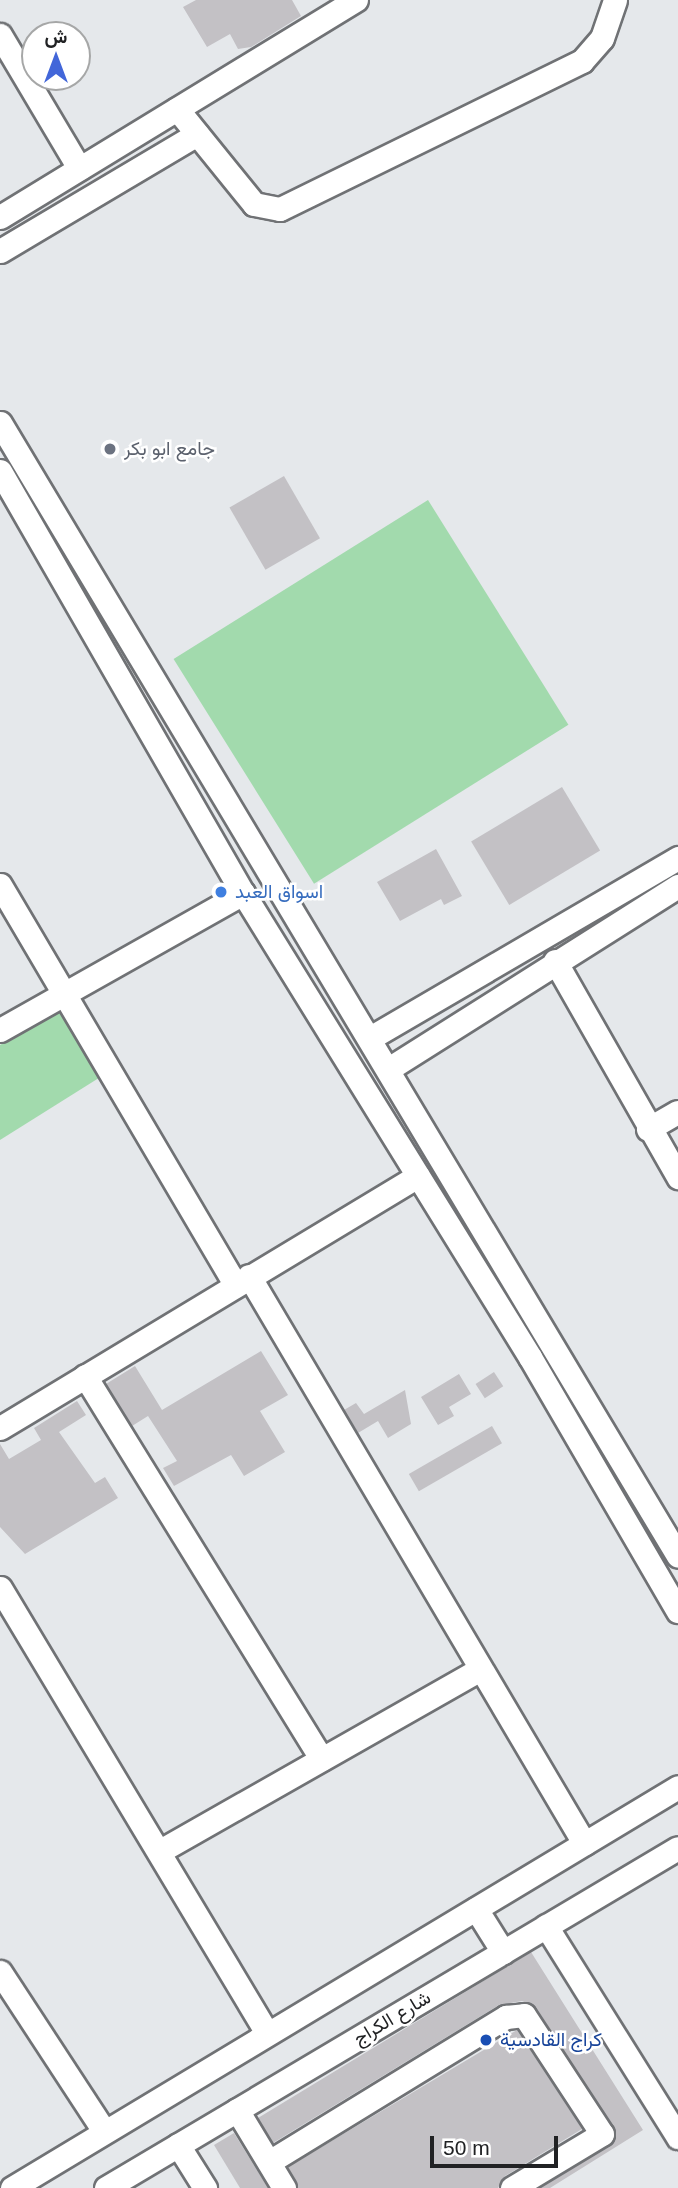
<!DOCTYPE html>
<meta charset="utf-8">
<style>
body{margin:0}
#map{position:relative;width:678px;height:2188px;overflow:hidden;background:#e5e8eb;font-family:Arial,Vazirmatn,sans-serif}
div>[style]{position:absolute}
.green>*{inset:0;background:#a2daad;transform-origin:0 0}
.building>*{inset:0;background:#c3c1c5;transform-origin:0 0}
.roads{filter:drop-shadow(2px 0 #707275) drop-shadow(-2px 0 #707275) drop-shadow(0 2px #707275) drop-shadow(0 -2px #707275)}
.minor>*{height:23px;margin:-11.5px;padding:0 11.5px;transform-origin:11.5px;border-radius:11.5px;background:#fff}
.dots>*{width:19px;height:19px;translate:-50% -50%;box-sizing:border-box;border:4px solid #fff;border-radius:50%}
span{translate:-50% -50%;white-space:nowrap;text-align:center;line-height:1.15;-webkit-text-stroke:5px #fff;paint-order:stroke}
.worship-label{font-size:19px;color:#5b616d}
.left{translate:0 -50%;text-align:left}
.shop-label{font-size:19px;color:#366cbe}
.street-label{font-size:19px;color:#212224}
.transit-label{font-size:19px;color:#164399}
.north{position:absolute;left:21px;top:21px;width:70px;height:70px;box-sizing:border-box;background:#fff;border:2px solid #a6a7a7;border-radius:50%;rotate:0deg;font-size:19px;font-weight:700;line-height:28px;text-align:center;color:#212224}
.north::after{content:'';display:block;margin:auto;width:24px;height:32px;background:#4266d9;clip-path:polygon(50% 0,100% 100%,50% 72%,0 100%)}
.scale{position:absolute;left:430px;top:2136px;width:128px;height:32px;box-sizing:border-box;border:4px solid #212224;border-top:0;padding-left:9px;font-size:21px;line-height:24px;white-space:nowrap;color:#212224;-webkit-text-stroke:5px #fff;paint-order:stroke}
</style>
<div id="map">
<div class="green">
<i style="left:428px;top:500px;width:265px;height:300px;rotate:58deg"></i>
<i style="clip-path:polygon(61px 1011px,102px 1076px,0 1140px,0 1045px)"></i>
</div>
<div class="building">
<i style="clip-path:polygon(196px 0,292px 0,301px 16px,251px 47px,238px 49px,230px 34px,207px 47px,183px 7px)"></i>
<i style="left:284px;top:476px;width:72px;height:63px;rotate:60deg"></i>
<i style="left:562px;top:787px;width:74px;height:106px;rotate:59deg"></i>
<i style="clip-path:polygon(436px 849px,462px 896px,444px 905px,441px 899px,400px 921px,377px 882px)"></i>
<i style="clip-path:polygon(261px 1351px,288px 1395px,260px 1411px,285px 1452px,244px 1476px,231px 1455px,174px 1486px,163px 1468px,177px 1461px,148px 1416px,132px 1426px,106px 1384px,135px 1366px,162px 1410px)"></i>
<i style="left:494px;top:1372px;width:17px;height:22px;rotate:57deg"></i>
<i style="clip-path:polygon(459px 1374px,471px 1394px,449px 1407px,454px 1416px,438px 1425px,421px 1397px)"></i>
<i style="clip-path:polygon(405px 1390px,411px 1424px,388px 1438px,378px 1421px,358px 1433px,344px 1410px,356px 1403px,364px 1414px)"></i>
<i style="clip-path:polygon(77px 1401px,86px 1415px,59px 1432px,95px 1483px,105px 1477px,118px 1498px,25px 1554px,0 1527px,0 1444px,9px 1459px,41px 1440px,34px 1428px)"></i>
<i style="left:492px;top:1426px;width:20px;height:96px;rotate:60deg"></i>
<i style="clip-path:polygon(531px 1952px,643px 2130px,550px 2188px,539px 2188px,609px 2146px,616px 2133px,536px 2007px,522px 2001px,499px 2005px,273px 2143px,258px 2118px)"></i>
<i style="clip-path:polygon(517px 2030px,582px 2129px,505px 2176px,498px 2188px,298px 2188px,288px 2167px)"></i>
<i style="clip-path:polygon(234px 2133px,268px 2188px,240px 2188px,214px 2145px)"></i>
</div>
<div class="roads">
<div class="minor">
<i style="left:0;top:35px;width:155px;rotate:59.3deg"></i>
<i style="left:177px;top:109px;width:122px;rotate:51deg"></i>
<i style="left:254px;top:204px;width:26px;rotate:11deg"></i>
<i style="left:280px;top:209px;width:336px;rotate:-26.1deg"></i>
<i style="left:582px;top:61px;width:30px;rotate:-49deg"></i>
<i style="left:602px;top:38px;width:40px;rotate:-71.1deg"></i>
<i style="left:0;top:217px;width:417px;rotate:-31.4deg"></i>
<i style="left:0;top:251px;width:229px;rotate:-30.7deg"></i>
<i style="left:0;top:423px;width:1320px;rotate:59.1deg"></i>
<i style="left:0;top:471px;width:487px;rotate:60.1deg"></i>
<i style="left:243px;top:893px;width:546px;rotate:58.26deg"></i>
<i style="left:530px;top:1357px;width:294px;rotate:59.8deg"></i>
<i style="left:0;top:885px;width:463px;rotate:59.5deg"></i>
<i style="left:555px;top:961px;width:249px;rotate:60.3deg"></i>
<i style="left:0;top:1030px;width:279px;rotate:-29.4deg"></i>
<i style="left:370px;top:1038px;width:357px;rotate:-30.3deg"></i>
<i style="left:390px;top:1068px;width:341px;rotate:-32.3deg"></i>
<i style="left:648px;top:1129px;width:34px;rotate:-30deg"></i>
<i style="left:249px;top:1276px;width:659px;rotate:59.42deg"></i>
<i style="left:85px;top:1376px;width:450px;rotate:58.3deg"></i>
<i style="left:0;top:1428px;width:488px;rotate:-31.1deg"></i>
<i style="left:0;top:1588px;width:519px;rotate:59.04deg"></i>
<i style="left:160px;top:1851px;width:367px;rotate:-29.6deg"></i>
<i style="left:476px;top:1909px;width:51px;rotate:57.9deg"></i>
<i style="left:546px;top:1926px;width:249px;rotate:58deg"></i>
<i style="left:0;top:1972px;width:190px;rotate:56.8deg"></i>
<i style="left:237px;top:2110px;width:91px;rotate:58.9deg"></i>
<i style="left:178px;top:2145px;width:51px;rotate:57.9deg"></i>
<i style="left:269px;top:2162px;width:278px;rotate:-31.5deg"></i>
<i style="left:506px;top:2017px;width:18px;rotate:-6deg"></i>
<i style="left:524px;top:2015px;width:142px;rotate:56.8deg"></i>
<i style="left:602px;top:2134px;width:105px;rotate:149deg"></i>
<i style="left:12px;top:2188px;width:777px;rotate:-31.05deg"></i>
<i style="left:106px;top:2188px;width:665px;rotate:-30.73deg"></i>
</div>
</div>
<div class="dots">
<i style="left:110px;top:449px;background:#6b7280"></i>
<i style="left:221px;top:892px;background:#3f7fe0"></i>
<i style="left:486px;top:2040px;background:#1a4fb4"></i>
</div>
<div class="worship-label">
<span class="left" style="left:124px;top:449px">جامع ابو بكر</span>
</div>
<div class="shop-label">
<span class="left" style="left:235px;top:892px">اسواق العبد</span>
</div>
<div class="street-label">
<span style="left:392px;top:2018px;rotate:-31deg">شارع الكراج</span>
</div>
<div class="transit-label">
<span class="left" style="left:500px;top:2040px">كراج القادسية</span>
</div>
<div class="north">ش</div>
<div class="scale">50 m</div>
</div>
